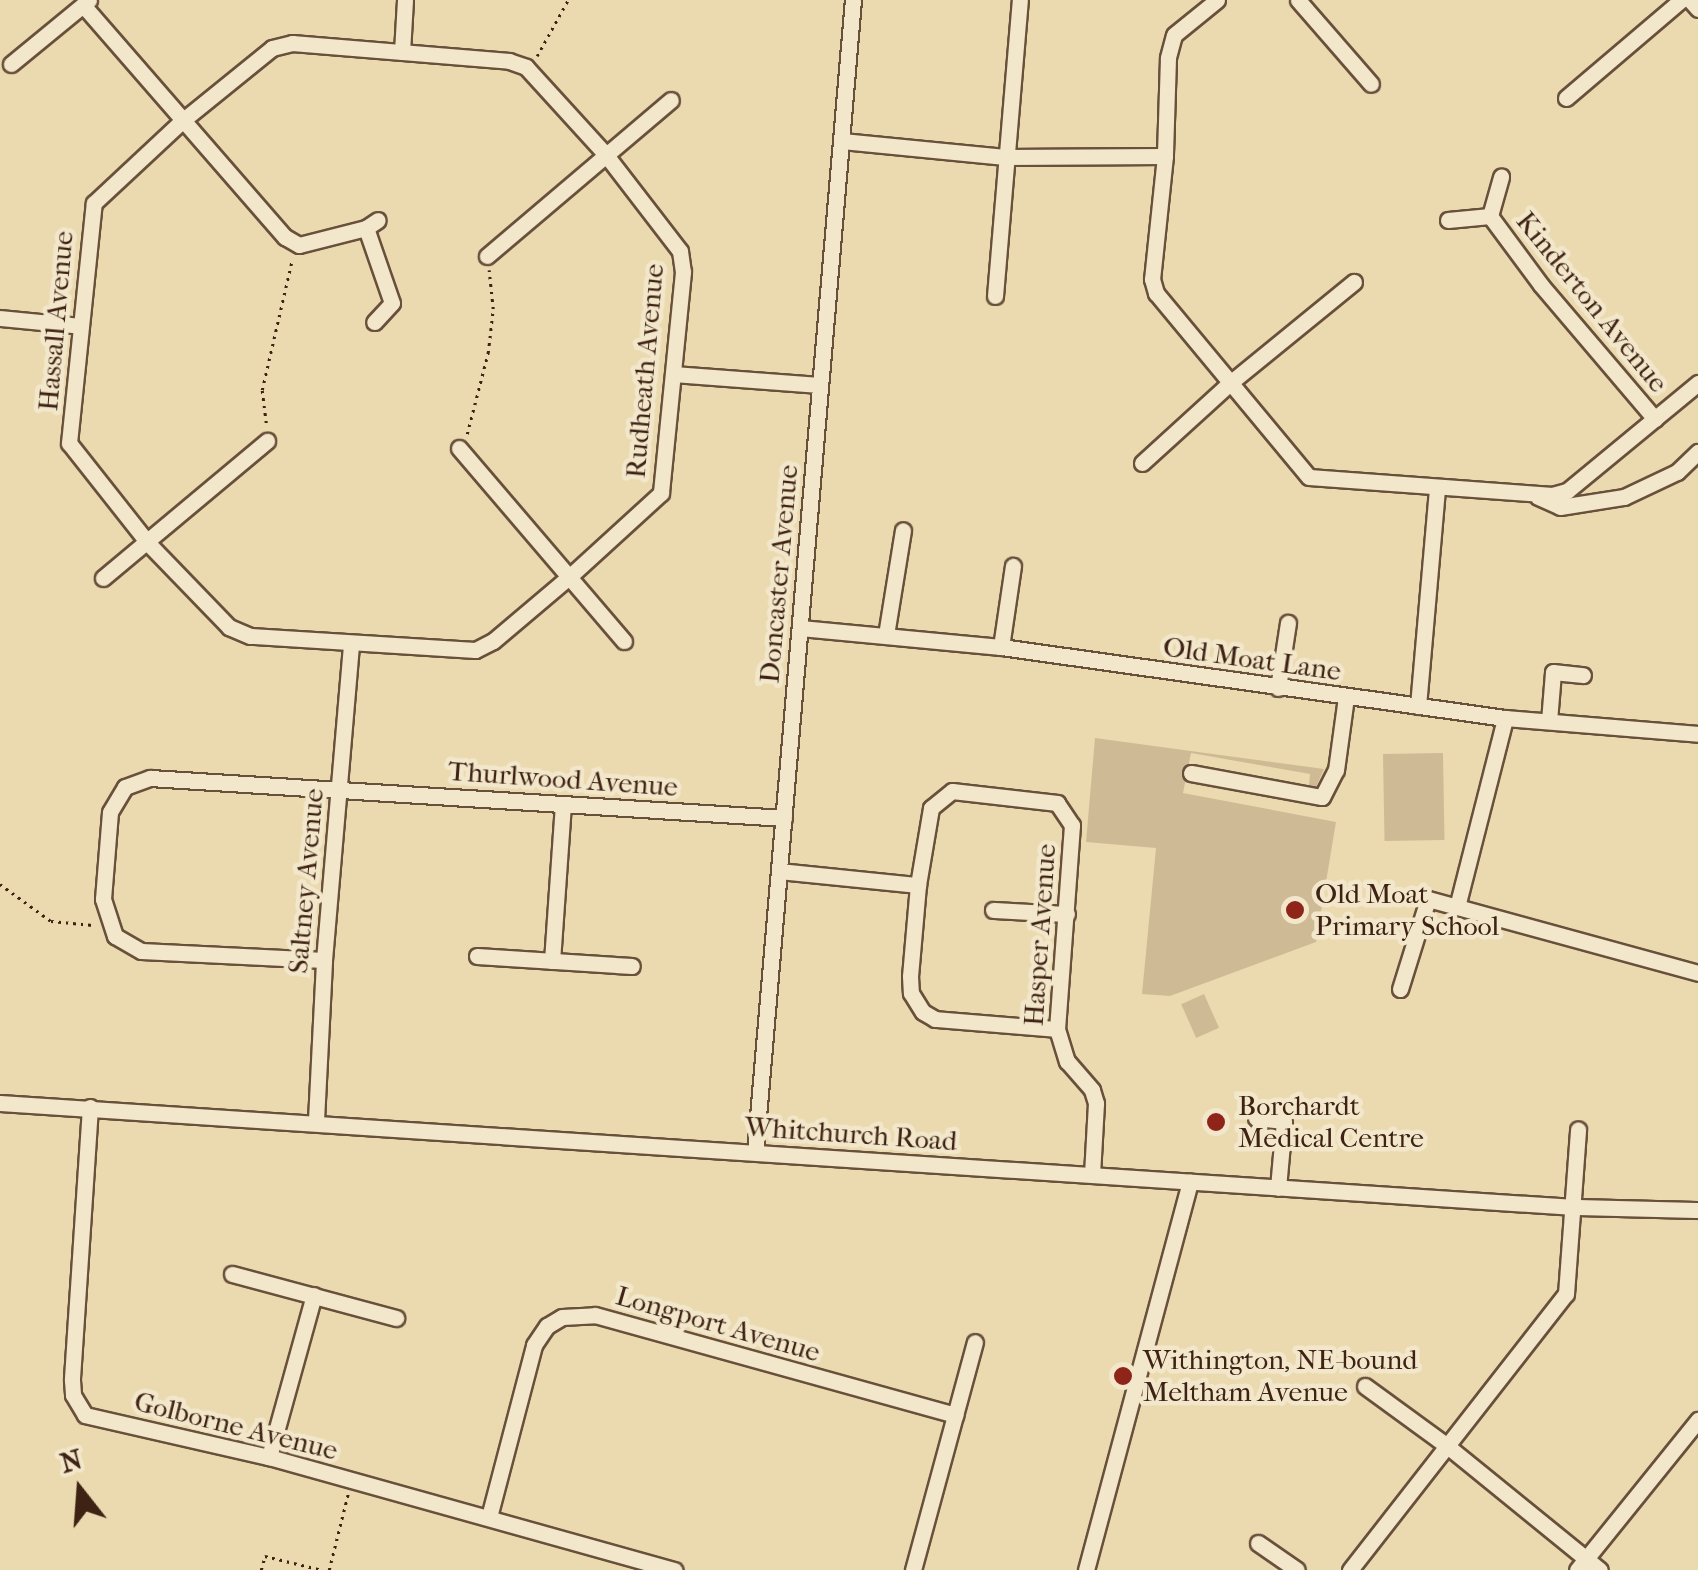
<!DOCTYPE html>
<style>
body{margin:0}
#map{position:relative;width:1698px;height:1570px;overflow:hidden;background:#ebdaaf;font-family:"IM FELL French Canon",serif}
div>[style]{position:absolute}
.green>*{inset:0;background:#cebb95;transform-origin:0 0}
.path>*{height:2.5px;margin-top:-1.25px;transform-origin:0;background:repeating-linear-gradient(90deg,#3e2214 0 2.5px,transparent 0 7.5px)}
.roads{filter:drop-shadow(2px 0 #69503b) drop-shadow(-2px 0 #69503b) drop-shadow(0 2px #69503b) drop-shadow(0 -2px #69503b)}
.minor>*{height:15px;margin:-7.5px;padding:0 7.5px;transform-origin:7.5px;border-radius:7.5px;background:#f2e7cb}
.dots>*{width:28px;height:28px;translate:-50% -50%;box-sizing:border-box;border:5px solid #f2e7cb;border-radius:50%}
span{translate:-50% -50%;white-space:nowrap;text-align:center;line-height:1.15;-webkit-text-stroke:9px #f2e7cb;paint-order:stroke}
.street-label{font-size:28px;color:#3e2214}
.poi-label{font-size:28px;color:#3e2214}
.left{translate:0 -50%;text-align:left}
.north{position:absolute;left:30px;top:1440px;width:100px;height:100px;-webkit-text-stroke:8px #f2e7cb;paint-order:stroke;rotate:343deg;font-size:28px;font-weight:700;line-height:40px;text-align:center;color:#3e2214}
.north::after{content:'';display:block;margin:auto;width:35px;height:45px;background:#3e2214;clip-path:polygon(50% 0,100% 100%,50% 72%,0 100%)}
</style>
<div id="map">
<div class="green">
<i style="clip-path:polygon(1095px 738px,1324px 769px,1316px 787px,1309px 785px,1310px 774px,1191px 753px,1183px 793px,1336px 822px,1316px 942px,1170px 996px,1142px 994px,1156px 848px,1086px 842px)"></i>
<i style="left:1443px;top:753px;width:87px;height:60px;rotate:89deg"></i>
<i style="left:1204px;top:994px;width:37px;height:25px;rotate:66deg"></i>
</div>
<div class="path">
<i style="left:537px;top:56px;width:64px;rotate:-61deg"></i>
<i style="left:266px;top:423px;width:33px;rotate:-97deg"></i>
<i style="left:262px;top:390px;width:133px;rotate:-77deg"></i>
<i style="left:467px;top:434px;width:84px;rotate:-75.5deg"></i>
<i style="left:488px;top:353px;width:44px;rotate:-83.5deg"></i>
<i style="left:493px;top:309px;width:39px;rotate:-96deg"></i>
<i style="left:0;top:884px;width:63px;rotate:36deg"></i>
<i style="left:51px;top:921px;width:42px;rotate:5.4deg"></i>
<i style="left:261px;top:1570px;width:15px;rotate:-74deg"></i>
<i style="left:265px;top:1556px;width:59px;rotate:13.8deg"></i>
<i style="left:329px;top:1570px;width:78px;rotate:-76deg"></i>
</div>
<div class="roads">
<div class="minor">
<i style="left:1217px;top:0;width:55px;rotate:140.9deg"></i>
<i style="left:1174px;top:35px;width:24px;rotate:105deg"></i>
<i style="left:1168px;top:58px;width:98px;rotate:91.8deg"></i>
<i style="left:1165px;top:156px;width:124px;rotate:96deg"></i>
<i style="left:1152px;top:279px;width:15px;rotate:74deg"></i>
<i style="left:1156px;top:293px;width:239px;rotate:50.3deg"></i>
<i style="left:1309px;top:477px;width:244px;rotate:4.2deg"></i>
<i style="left:1552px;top:495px;width:16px;rotate:-15deg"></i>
<i style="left:1567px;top:491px;width:170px;rotate:-39.5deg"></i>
<i style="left:1298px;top:0;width:111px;rotate:49deg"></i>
<i style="left:1690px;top:0;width:12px;rotate:48deg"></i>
<i style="left:83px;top:5px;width:308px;rotate:49deg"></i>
<i style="left:285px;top:237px;width:16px;rotate:30deg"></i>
<i style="left:299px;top:245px;width:69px;rotate:-14.2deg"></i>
<i style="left:366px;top:228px;width:14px;rotate:-34deg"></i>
<i style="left:292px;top:43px;width:218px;rotate:4.7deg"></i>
<i style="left:509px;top:61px;width:18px;rotate:19deg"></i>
<i style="left:526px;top:67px;width:119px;rotate:47.7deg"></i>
<i style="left:606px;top:155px;width:121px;rotate:52.4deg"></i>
<i style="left:680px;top:251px;width:21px;rotate:82deg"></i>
<i style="left:683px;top:272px;width:222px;rotate:95.7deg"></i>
<i style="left:661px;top:493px;width:123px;rotate:137.6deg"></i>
<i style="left:570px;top:576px;width:101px;rotate:139.8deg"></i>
<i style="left:493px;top:641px;width:20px;rotate:153deg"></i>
<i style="left:475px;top:650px;width:225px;rotate:-176.4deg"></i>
<i style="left:250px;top:636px;width:23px;rotate:-157deg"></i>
<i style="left:229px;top:627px;width:117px;rotate:-134deg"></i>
<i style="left:148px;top:543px;width:127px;rotate:-128.3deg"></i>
<i style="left:69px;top:443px;width:241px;rotate:-84.1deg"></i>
<i style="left:94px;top:203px;width:120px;rotate:-43deg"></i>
<i style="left:182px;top:121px;width:116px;rotate:-39deg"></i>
<i style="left:272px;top:48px;width:21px;rotate:-14deg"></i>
<i style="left:402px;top:52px;width:52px;rotate:-86.7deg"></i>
<i style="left:11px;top:64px;width:101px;rotate:-39.4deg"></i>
<i style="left:1566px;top:98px;width:151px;rotate:-40.4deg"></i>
<i style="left:842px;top:141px;width:164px;rotate:5.6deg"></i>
<i style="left:1005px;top:157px;width:160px;rotate:-0.4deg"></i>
<i style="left:1490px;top:216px;width:86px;rotate:53.5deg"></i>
<i style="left:1541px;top:285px;width:176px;rotate:49.6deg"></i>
<i style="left:1448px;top:220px;width:42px;rotate:-5.4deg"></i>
<i style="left:1490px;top:216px;width:41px;rotate:-74.2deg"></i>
<i style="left:366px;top:228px;width:79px;rotate:70.9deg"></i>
<i style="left:392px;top:303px;width:26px;rotate:133deg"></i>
<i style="left:487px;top:256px;width:241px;rotate:-40.3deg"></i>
<i style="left:995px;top:296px;width:297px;rotate:-85.2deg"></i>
<i style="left:0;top:318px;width:81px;rotate:5.6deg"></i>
<i style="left:674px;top:374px;width:145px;rotate:4.3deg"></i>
<i style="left:459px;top:448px;width:254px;rotate:49.5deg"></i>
<i style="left:1142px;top:463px;width:119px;rotate:-42.3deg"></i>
<i style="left:1230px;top:383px;width:160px;rotate:-39.2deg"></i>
<i style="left:1538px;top:497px;width:24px;rotate:24deg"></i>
<i style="left:1560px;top:507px;width:65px;rotate:-8.9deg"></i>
<i style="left:1624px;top:497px;width:59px;rotate:-25.3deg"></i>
<i style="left:1677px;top:472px;width:29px;rotate:-44deg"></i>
<i style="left:103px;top:578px;width:214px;rotate:-39.9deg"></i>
<i style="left:800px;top:628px;width:202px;rotate:5.4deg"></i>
<i style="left:1001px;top:647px;width:509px;rotate:8.02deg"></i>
<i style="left:1505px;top:718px;width:194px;rotate:4.7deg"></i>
<i style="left:886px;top:635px;width:106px;rotate:-80.8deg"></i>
<i style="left:1001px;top:647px;width:82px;rotate:-81.6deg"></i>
<i style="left:1278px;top:688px;width:66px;rotate:-81.3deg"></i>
<i style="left:1418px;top:706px;width:218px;rotate:-85deg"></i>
<i style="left:1549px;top:721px;width:49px;rotate:-85.3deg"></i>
<i style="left:1553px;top:672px;width:30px;rotate:6deg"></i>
<i style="left:1191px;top:773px;width:133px;rotate:10.4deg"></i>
<i style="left:1322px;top:797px;width:30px;rotate:-63deg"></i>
<i style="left:1336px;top:770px;width:74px;rotate:-82.2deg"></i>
<i style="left:779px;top:871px;width:140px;rotate:5.8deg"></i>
<i style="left:918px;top:885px;width:78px;rotate:-80.4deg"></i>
<i style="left:931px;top:808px;width:27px;rotate:-39deg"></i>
<i style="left:952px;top:791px;width:106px;rotate:6.5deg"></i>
<i style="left:1057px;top:803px;width:27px;rotate:56deg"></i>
<i style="left:1072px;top:825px;width:205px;rotate:94.2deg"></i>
<i style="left:1057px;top:1029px;width:34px;rotate:73deg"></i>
<i style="left:1067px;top:1061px;width:38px;rotate:49deg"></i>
<i style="left:1092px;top:1090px;width:14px;rotate:73deg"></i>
<i style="left:1096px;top:1103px;width:71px;rotate:93.2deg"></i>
<i style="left:918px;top:885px;width:91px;rotate:95deg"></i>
<i style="left:910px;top:976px;width:17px;rotate:87deg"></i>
<i style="left:911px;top:993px;width:22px;rotate:58deg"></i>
<i style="left:923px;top:1012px;width:14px;rotate:30deg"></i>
<i style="left:935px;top:1019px;width:122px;rotate:4.7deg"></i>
<i style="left:1457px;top:907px;width:195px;rotate:-75.7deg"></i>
<i style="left:993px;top:910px;width:74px;rotate:3.1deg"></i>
<i style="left:477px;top:956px;width:155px;rotate:3.7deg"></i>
<i style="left:324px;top:960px;width:183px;rotate:-177.2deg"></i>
<i style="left:141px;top:951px;width:30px;rotate:-150deg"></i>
<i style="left:115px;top:936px;width:39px;rotate:-108deg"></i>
<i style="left:103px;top:899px;width:87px;rotate:-85.4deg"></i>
<i style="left:110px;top:812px;width:29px;rotate:-59deg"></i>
<i style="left:125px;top:787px;width:27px;rotate:-20deg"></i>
<i style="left:150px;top:778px;width:635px;rotate:3.61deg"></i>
<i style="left:552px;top:961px;width:157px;rotate:-86deg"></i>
<i style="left:1400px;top:989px;width:94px;rotate:-72.7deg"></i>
<i style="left:1428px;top:899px;width:280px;rotate:15.3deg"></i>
<i style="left:0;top:1103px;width:1578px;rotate:3.78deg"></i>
<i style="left:1575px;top:1207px;width:123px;rotate:1.4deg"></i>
<i style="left:90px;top:1107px;width:274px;rotate:93.8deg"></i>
<i style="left:72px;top:1380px;width:15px;rotate:86deg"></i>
<i style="left:73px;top:1395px;width:23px;rotate:59deg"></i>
<i style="left:85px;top:1415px;width:189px;rotate:12.9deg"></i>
<i style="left:269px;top:1457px;width:421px;rotate:15.6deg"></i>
<i style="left:1256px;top:1118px;width:28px;rotate:6deg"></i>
<i style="left:1284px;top:1121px;width:67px;rotate:95.1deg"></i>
<i style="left:316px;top:1120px;width:160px;rotate:-87.1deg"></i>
<i style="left:324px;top:960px;width:315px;rotate:-85.1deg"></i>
<i style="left:755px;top:1152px;width:1156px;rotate:-85.14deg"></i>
<i style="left:232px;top:1274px;width:170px;rotate:15deg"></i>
<i style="left:1365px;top:1386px;width:100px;rotate:36.1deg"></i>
<i style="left:1446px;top:1445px;width:198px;rotate:39.1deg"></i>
<i style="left:269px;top:1457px;width:168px;rotate:-74.5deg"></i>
<i style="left:489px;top:1517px;width:178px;rotate:-75.3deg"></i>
<i style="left:534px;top:1345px;width:23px;rotate:-56deg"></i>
<i style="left:547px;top:1326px;width:17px;rotate:-31deg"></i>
<i style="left:562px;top:1317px;width:33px;rotate:-3deg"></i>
<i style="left:595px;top:1315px;width:374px;rotate:15.5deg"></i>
<i style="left:1258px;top:1543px;width:47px;rotate:34.7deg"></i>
<i style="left:913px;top:1570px;width:236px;rotate:-74.8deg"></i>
<i style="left:1086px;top:1570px;width:402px;rotate:-75deg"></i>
<i style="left:1350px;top:1570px;width:350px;rotate:-52deg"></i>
<i style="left:1566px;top:1294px;width:165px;rotate:-85.8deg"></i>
<i style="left:1577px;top:1570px;width:193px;rotate:-51.1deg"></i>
</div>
</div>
<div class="dots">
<i style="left:1295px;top:910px;background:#8f2418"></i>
<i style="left:1216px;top:1122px;background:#8f2418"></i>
<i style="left:1123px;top:1376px;background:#8f2418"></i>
</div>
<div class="street-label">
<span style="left:1592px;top:302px;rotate:51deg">Kinderton Avenue</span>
<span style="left:56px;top:321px;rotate:-85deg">Hassall Avenue</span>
<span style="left:645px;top:371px;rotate:-85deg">Rudheath Avenue</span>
<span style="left:779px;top:574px;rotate:-85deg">Doncaster Avenue</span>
<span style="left:1252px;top:659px;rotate:8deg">Old Moat Lane</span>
<span style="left:563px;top:779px;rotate:4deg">Thurlwood Avenue</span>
<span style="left:306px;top:881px;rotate:-85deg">Saltney Avenue</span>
<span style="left:1040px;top:935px;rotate:-86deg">Hasper Avenue</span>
<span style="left:851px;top:1134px;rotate:4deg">Whitchurch Road</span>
<span style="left:718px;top:1324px;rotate:16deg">Longport Avenue</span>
<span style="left:236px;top:1426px;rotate:14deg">Golborne Avenue</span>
</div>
<div class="poi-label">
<span class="left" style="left:1315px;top:910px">Old Moat<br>Primary School</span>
<span class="left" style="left:1238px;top:1122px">Borchardt<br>Medical Centre</span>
<span class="left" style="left:1143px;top:1376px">Withington, NE-bound<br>Meltham Avenue</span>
</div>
<div class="north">N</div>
</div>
